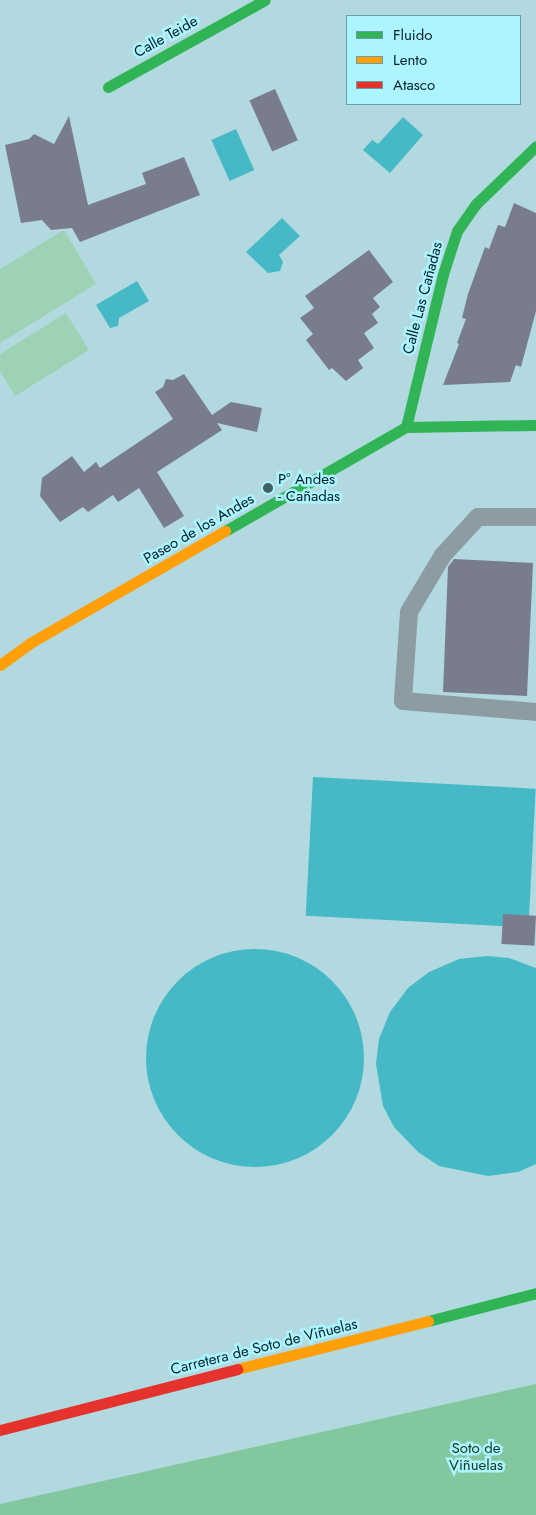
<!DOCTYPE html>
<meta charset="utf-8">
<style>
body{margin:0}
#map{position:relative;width:536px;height:1515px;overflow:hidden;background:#b2d9df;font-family:Jost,sans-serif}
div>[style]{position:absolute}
.green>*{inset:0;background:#9dd2b5}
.forest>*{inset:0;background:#83c79f}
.water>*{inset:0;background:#45bac6;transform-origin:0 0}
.round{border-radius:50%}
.building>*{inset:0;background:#797c8d;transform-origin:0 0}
.lane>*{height:18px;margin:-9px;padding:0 9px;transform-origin:9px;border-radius:9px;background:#8d9ba2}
.fast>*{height:11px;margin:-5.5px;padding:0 5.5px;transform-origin:5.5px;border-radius:5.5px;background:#30b455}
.slow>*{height:11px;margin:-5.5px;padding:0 5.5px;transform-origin:5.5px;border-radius:5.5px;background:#ff9f0a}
.jam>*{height:11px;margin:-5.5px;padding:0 5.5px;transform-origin:5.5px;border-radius:5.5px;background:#e5322d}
.dots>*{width:14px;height:14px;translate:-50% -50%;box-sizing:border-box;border:2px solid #acf4ff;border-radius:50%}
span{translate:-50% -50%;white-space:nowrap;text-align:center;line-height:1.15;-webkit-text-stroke:5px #acf4ff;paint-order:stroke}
.street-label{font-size:15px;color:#011f23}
.poi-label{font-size:15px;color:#011f23}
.left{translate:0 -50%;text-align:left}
.park-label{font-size:15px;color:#123819}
.legend{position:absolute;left:346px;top:15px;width:175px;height:90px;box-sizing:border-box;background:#acf4ff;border:1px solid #689fa7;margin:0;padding:6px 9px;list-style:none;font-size:15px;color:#011f23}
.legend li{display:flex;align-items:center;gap:10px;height:25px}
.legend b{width:25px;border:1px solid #689fa7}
</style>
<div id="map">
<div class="green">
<i style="clip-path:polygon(64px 230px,96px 284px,0 343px,0 269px)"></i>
<i style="clip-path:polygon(66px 313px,89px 350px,15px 396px,0 371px,0 354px)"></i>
</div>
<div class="forest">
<i style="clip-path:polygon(536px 1384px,536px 1515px,0 1515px,0 1504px)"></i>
</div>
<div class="water">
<i style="clip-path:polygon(403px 117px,423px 135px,390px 173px,363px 150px,372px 140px,378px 144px)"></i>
<i style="left:236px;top:129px;width:45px;height:27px;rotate:66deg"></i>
<i style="clip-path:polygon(282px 218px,300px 236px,279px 255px,283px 262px,280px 271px,268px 273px,246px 252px)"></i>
<i style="clip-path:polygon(137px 281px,149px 301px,119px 318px,118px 326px,110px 328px,96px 305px)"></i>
<i style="left:313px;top:777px;width:223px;height:139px;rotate:3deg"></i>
<i class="round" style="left:146px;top:949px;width:218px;height:218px"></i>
<i style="clip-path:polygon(487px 956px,509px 958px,536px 968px,536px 1164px,518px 1172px,488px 1176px,439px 1166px,418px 1152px,394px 1127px,383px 1106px,376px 1064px,379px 1039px,390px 1012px,408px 988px,429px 972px,459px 959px)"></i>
</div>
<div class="building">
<i style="left:275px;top:89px;width:56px;height:28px;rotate:66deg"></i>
<i style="clip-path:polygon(69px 116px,88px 205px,146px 184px,142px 173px,184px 157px,200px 195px,80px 242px,72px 228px,51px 230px,42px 220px,21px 223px,5px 145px,29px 139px,34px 134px,54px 144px)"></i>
<i style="clip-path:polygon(514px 203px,536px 213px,536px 311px,521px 367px,516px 365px,510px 382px,443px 385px,459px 344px,457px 343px,466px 319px,462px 318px,468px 294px,485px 247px,489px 249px,498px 225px,505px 227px)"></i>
<i style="clip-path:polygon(369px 250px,393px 282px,373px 298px,380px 307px,372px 314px,378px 323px,364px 333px,374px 348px,358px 360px,363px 368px,346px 381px,332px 368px,329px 370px,306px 340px,313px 334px,300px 318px,314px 308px,305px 296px)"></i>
<i style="clip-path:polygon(184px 374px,212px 415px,231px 402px,262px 408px,257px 432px,217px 423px,222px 430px,157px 472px,184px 516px,164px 528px,139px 488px,118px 502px,113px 495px,88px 512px,83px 507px,60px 522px,40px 496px,42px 478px,72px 456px,84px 472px,96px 462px,100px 468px,173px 419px,155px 392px,163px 387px,166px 379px,173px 380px)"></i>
<i style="clip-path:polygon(454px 559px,533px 563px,527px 696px,443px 692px,448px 567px)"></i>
<i style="left:503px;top:914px;width:33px;height:30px;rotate:3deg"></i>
</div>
<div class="lane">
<i style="left:536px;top:517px;width:58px;rotate:180deg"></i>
<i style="left:478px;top:517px;width:52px;rotate:132.6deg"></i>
<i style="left:443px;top:555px;width:66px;rotate:120.8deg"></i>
<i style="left:409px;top:612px;width:89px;rotate:93.9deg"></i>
<i style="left:403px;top:701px;width:133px;rotate:4.7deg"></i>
</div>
<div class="fast">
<i style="left:108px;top:87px;width:179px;rotate:-29deg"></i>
<i style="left:406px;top:427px;width:157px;rotate:-76.4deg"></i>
<i style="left:443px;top:274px;width:45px;rotate:-72deg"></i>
<i style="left:457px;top:231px;width:33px;rotate:-55deg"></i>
<i style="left:476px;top:204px;width:83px;rotate:-44deg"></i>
<i style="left:225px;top:531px;width:209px;rotate:-29.9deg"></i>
<i style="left:406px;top:427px;width:130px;rotate:-0.9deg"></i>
<i style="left:428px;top:1321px;width:112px;rotate:-14.5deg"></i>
</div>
<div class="slow">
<i style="left:0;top:665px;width:37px;rotate:-36deg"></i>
<i style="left:30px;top:643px;width:225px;rotate:-29.9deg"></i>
<i style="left:237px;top:1369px;width:197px;rotate:-14.1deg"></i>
</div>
<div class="jam">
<i style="left:0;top:1430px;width:245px;rotate:-14.4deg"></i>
</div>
<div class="dots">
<i style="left:268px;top:488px;background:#3f6065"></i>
</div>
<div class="street-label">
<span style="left:166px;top:37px;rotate:-29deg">Calle Teide</span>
<span style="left:423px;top:298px;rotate:-75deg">Calle Las Cañadas</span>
<span style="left:199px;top:529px;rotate:-30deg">Paseo de los Andes</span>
<span style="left:264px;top:1347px;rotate:-14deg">Carretera de Soto de Viñuelas</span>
</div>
<div class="poi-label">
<span class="left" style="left:278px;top:488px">Pº Andes<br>- Cañadas</span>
</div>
<div class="park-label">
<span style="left:476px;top:1457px">Soto de<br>Viñuelas</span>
</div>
<ul class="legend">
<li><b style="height:6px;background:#30b455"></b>Fluido</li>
<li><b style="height:6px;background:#ff9f0a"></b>Lento</li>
<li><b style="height:6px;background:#e5322d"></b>Atasco</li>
</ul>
</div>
